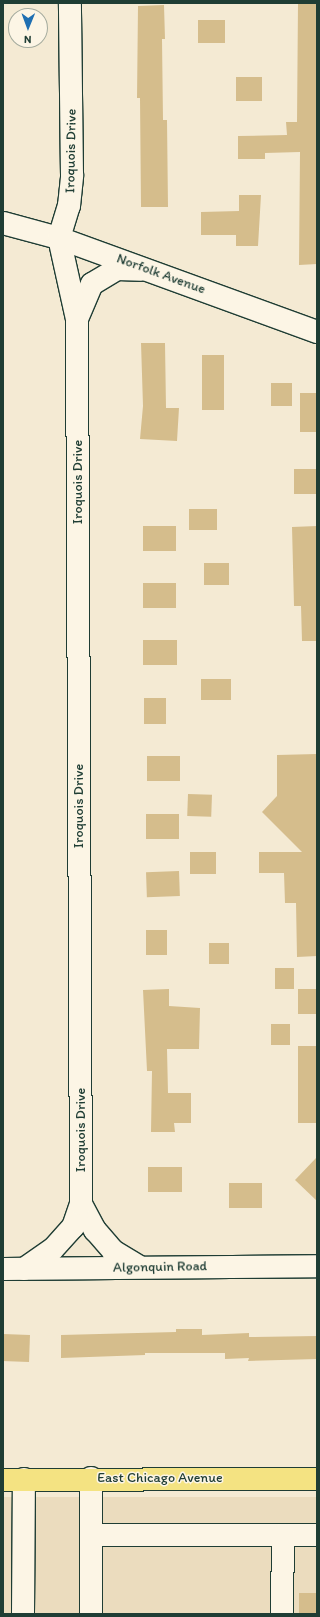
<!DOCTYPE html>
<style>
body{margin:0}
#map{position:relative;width:320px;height:1617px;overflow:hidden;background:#f4ead3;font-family:Itim,sans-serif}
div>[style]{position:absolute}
.built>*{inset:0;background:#ebdcbe;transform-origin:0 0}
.building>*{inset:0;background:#d5bd8c;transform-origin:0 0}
.roads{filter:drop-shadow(1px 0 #1f3d34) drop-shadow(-1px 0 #1f3d34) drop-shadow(0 1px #1f3d34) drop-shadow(0 -1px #1f3d34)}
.minor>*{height:22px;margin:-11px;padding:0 11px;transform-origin:11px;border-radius:11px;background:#fcf5e5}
.major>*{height:22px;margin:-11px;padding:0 11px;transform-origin:11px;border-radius:11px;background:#f4e382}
span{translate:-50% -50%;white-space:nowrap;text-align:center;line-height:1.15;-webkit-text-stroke:3px #fcf5e5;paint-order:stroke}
.street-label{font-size:14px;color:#1f3d34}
.frame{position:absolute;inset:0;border:4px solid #1f3d34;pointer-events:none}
.north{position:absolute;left:8px;top:8px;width:40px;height:40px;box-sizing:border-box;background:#fcf5e5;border:1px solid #a4ab9e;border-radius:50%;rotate:181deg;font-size:11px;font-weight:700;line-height:16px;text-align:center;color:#1f3d34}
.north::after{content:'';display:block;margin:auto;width:14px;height:18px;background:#1f6fb2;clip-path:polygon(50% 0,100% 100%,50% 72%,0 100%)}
</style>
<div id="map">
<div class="built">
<i style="left:317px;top:1497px;width:117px;height:314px;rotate:90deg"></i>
</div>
<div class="building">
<i style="clip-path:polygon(298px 3px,317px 3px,317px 264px,299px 265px,300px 152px,265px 153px,265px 159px,238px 159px,238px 136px,287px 135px,286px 122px,297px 122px)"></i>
<i style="clip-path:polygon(164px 5px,165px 39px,162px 39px,163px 120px,167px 120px,168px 207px,141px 207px,140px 98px,137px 98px,138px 6px)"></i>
<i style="left:198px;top:20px;width:27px;height:23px"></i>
<i style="left:236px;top:77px;width:26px;height:24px"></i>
<i style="clip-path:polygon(239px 195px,261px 195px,258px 246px,236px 246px,236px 235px,201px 235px,201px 212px,239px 211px)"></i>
<i style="clip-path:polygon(141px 343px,165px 343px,166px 408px,179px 408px,177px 441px,140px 439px,143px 406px)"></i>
<i style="left:202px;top:355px;width:22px;height:55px"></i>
<i style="left:271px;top:383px;width:21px;height:23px"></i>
<i style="left:300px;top:393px;width:17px;height:39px"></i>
<i style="left:294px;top:469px;width:23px;height:25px"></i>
<i style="left:217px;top:509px;width:21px;height:28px;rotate:90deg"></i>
<i style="left:143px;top:526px;width:33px;height:25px"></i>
<i style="clip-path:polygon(317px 526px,317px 641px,302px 641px,301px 606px,294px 606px,292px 527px)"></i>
<i style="left:204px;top:563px;width:25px;height:22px"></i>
<i style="left:143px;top:583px;width:33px;height:25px"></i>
<i style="left:177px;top:640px;width:25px;height:34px;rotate:90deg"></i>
<i style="left:201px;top:679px;width:30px;height:21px"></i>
<i style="left:144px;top:698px;width:22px;height:26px"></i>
<i style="clip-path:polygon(317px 754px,317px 956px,297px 957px,296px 903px,285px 903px,284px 873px,259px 873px,259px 852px,302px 852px,262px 812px,277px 796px,277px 755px)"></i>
<i style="left:180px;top:756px;width:25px;height:33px;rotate:90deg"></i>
<i style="left:188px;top:794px;width:24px;height:22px;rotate:2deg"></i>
<i style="left:146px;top:814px;width:33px;height:25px"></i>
<i style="left:216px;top:852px;width:22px;height:26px;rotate:90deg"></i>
<i style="left:179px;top:871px;width:25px;height:33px;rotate:88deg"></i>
<i style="left:146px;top:930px;width:21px;height:25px"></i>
<i style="left:209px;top:943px;width:20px;height:21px"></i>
<i style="left:275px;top:968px;width:19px;height:21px"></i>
<i style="clip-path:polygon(169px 989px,169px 1006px,200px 1008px,199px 1049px,167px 1049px,168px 1093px,191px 1093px,191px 1123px,174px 1123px,175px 1132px,151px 1132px,152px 1071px,147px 1071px,143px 990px)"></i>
<i style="left:298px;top:989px;width:19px;height:25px"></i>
<i style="left:271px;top:1024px;width:19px;height:21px"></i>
<i style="left:298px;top:1046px;width:19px;height:77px"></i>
<i style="clip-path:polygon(317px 1157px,317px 1201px,295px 1180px)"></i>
<i style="left:182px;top:1167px;width:25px;height:34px;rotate:90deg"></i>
<i style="left:262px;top:1183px;width:25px;height:33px;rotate:90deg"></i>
<i style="clip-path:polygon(176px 1329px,202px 1329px,202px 1335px,249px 1333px,249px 1337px,317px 1336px,317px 1359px,248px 1361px,249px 1358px,225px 1359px,225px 1353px,145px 1353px,145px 1355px,61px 1358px,61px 1335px,176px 1332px)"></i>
<i style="left:3px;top:1334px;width:27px;height:27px;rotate:2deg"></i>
<i style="left:299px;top:1593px;width:18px;height:21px"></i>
</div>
<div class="roads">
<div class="minor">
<i style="left:3px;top:223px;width:58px;rotate:15deg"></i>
<i style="left:59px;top:238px;width:275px;rotate:20deg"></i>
<i style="left:77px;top:319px;width:38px;rotate:-67deg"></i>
<i style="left:92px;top:284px;width:29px;rotate:-31deg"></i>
<i style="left:117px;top:269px;width:24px;rotate:2deg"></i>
<i style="left:81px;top:1204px;width:30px;rotate:62deg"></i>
<i style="left:95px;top:1230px;width:28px;rotate:49deg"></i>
<i style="left:113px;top:1251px;width:31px;rotate:31deg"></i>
<i style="left:3px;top:1269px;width:314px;rotate:-0.5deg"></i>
<i style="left:24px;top:1269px;width:35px;rotate:-35deg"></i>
<i style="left:53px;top:1249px;width:30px;rotate:-48deg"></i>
<i style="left:73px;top:1227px;width:24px;rotate:-71deg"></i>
<i style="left:81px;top:1204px;width:885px;rotate:-90.26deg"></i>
<i style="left:77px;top:319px;width:83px;rotate:-102.5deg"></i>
<i style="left:59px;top:238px;width:34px;rotate:-73deg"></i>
<i style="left:69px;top:206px;width:31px;rotate:-84deg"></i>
<i style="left:72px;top:175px;width:172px;rotate:-90.7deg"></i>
<i style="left:91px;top:1535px;width:226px"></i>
<i style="left:23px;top:1614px;width:135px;rotate:-89.6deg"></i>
<i style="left:91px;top:1614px;width:136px;rotate:-90deg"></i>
<i style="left:282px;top:1614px;width:79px;rotate:-89.3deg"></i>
</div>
<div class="major">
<i style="left:3px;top:1480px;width:314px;rotate:-0.2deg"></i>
</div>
</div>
<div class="street-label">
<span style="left:71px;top:151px;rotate:-89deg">Iroquois Drive</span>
<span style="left:161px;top:274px;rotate:20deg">Norfolk Avenue</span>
<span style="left:78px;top:482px;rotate:-90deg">Iroquois Drive</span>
<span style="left:79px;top:806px;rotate:-90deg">Iroquois Drive</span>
<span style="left:81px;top:1130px;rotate:-90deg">Iroquois Drive</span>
<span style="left:160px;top:1267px;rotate:-1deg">Algonquin Road</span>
<span style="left:160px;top:1478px">East Chicago Avenue</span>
</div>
<div class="frame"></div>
<div class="north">N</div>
</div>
